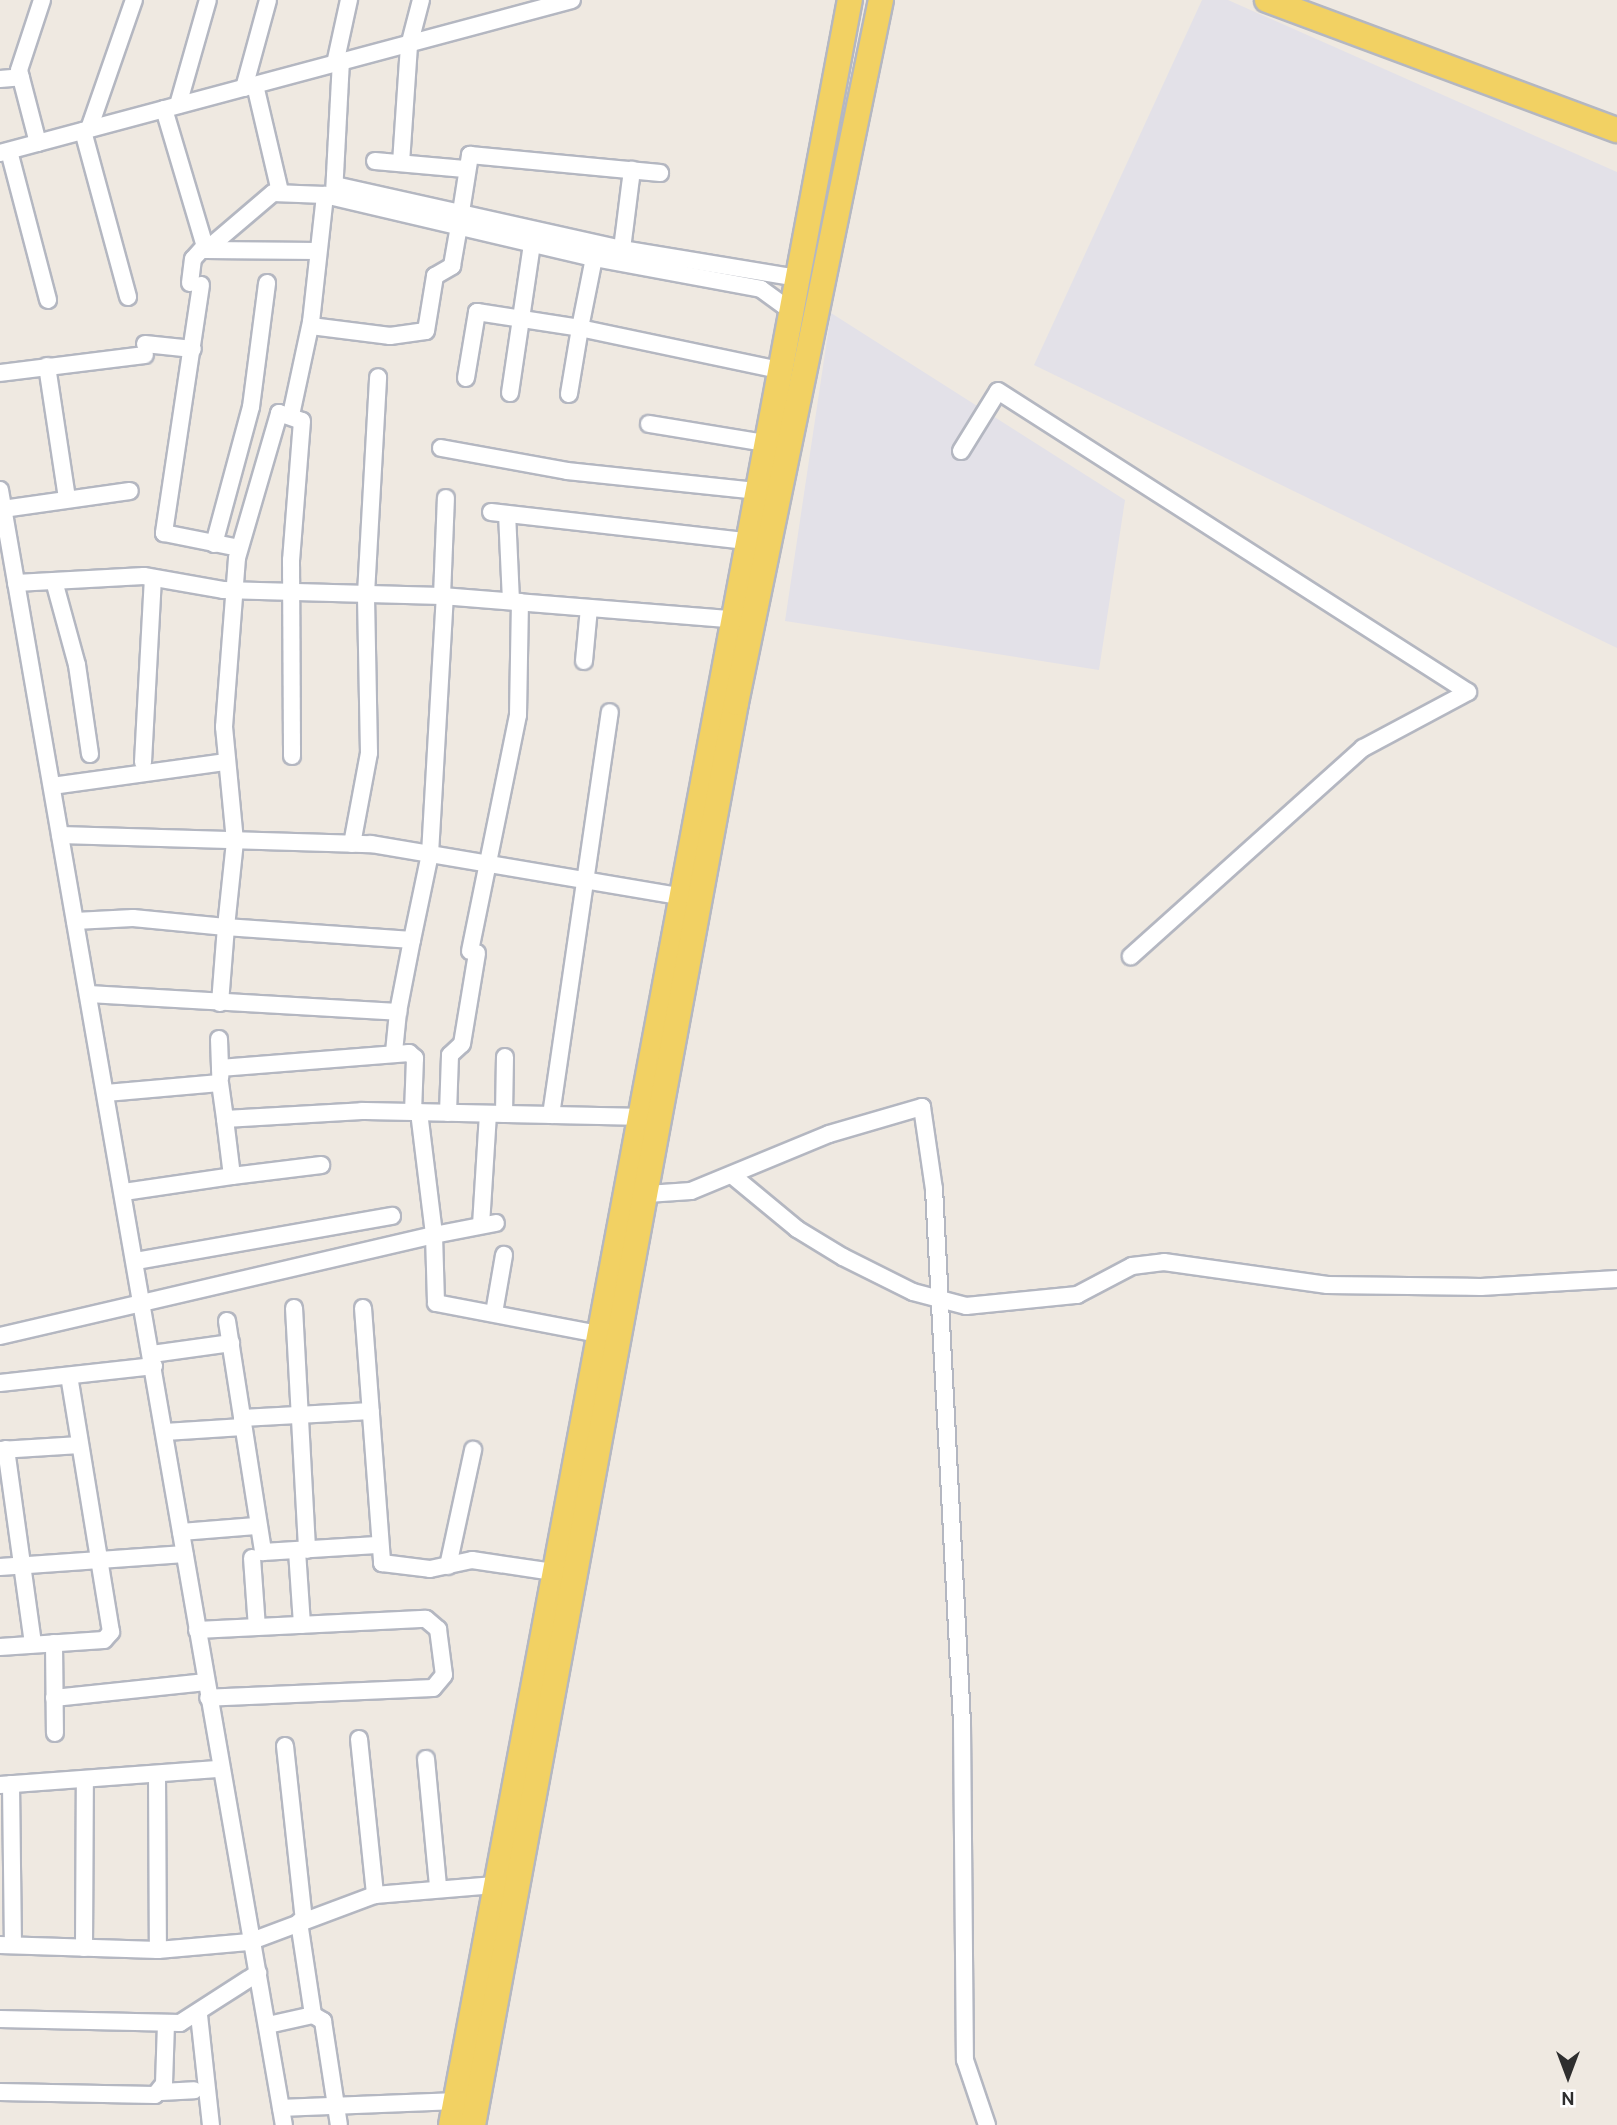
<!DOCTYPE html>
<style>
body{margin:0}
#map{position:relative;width:1617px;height:2125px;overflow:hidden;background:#efe9e1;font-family:Overpass,sans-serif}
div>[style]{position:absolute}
.industrial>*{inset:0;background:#e3e1e8}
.roads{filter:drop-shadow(2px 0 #b4b7c1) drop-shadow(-2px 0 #b4b7c1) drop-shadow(0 2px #b4b7c1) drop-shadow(0 -2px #b4b7c1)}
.minor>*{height:16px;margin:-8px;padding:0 8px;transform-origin:8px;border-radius:8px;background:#fff}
.primary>*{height:24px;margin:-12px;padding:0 12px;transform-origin:12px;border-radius:12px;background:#f2d163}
span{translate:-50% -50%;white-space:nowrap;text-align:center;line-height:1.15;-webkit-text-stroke:6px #fff;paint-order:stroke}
.north{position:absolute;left:1533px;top:2041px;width:70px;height:70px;-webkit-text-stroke:5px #fff;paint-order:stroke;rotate:180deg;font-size:19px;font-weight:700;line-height:28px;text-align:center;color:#2e2e2e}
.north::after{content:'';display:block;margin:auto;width:24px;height:32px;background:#2e2e2e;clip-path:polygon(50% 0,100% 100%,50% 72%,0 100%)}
</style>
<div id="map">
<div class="industrial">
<i style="clip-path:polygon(1202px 0,1228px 0,1617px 172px,1617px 648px,1034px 365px)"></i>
<i style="clip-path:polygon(831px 313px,1125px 500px,1099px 670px,785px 621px)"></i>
</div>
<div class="roads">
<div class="minor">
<i style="left:335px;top:64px;width:66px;rotate:-77.7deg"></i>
<i style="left:0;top:79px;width:21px;rotate:-5deg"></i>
<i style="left:255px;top:85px;width:110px;rotate:76.8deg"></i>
<i style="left:244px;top:88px;width:91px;rotate:-74.7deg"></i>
<i style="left:178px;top:105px;width:109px;rotate:-74.1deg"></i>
<i style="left:164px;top:109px;width:147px;rotate:73.4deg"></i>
<i style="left:89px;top:129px;width:137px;rotate:-70.8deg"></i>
<i style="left:83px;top:131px;width:172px;rotate:74.8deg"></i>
<i style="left:38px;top:143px;width:75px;rotate:-104.6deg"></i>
<i style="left:19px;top:70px;width:74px;rotate:-71.8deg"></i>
<i style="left:9px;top:151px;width:154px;rotate:75.3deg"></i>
<i style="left:0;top:153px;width:592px;rotate:-14.98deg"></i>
<i style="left:375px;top:161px;width:90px;rotate:5.1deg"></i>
<i style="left:401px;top:163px;width:117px;rotate:-86.1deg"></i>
<i style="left:409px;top:46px;width:48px;rotate:-75.4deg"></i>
<i style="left:335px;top:185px;width:294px;rotate:12.6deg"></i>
<i style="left:622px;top:249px;width:177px;rotate:9.4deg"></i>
<i style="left:334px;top:194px;width:132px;rotate:-87deg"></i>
<i style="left:461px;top:212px;width:58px;rotate:-81deg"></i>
<i style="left:470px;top:155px;width:191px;rotate:5.4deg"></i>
<i style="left:622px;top:249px;width:80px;rotate:-82.8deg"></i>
<i style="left:318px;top:251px;width:112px;rotate:-179.5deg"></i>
<i style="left:206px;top:250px;width:88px;rotate:-40.4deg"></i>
<i style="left:273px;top:193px;width:52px;rotate:2.2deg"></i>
<i style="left:190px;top:283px;width:24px;rotate:-83deg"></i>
<i style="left:193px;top:259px;width:13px;rotate:-48deg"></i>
<i style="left:201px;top:285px;width:251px;rotate:98.5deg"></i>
<i style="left:164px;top:533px;width:76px;rotate:11.3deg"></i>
<i style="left:311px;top:326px;width:80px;rotate:7.2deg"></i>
<i style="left:390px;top:336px;width:36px;rotate:-8deg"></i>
<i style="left:426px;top:331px;width:56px;rotate:-80.7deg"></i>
<i style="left:435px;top:276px;width:20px;rotate:-30deg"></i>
<i style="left:452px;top:266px;width:41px;rotate:-80.1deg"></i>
<i style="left:145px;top:344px;width:48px;rotate:5.9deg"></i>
<i style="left:47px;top:366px;width:134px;rotate:81.4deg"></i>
<i style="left:779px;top:370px;width:203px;rotate:-168.1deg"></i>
<i style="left:580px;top:328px;width:71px;rotate:-78.7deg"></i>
<i style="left:594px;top:258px;width:170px;rotate:10.5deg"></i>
<i style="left:761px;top:289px;width:36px;rotate:36deg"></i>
<i style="left:0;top:373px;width:146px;rotate:-7.1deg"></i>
<i style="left:466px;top:378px;width:67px;rotate:-80.5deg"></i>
<i style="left:477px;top:312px;width:104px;rotate:8.8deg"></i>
<i style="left:580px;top:328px;width:67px;rotate:99.5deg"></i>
<i style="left:510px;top:393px;width:151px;rotate:-81.6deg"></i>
<i style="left:291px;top:415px;width:95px;rotate:-77.9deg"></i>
<i style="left:311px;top:322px;width:128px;rotate:-83.7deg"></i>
<i style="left:325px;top:195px;width:276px;rotate:13.2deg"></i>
<i style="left:649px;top:424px;width:118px;rotate:9.3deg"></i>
<i style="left:441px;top:448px;width:128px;rotate:10.3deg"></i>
<i style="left:567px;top:471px;width:190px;rotate:6deg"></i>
<i style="left:961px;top:451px;width:70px;rotate:-58.3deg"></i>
<i style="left:998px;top:391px;width:558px;rotate:32.64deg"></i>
<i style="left:1468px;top:692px;width:119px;rotate:151.9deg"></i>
<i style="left:1363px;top:748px;width:312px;rotate:138.1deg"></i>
<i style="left:0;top:490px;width:1659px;rotate:80.15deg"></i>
<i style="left:3px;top:509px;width:128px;rotate:-8.1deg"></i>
<i style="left:491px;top:512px;width:257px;rotate:6.5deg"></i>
<i style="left:214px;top:544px;width:142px;rotate:-74.9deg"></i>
<i style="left:251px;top:407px;width:125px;rotate:-82.6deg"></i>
<i style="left:54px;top:581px;width:87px;rotate:74.7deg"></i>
<i style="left:77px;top:665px;width:90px;rotate:81.7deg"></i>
<i style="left:16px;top:583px;width:128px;rotate:-3.1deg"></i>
<i style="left:144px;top:576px;width:80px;rotate:10deg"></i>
<i style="left:223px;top:590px;width:219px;rotate:1.6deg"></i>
<i style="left:442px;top:596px;width:290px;rotate:4.6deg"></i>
<i style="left:442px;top:596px;width:98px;rotate:-87.7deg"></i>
<i style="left:584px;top:661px;width:53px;rotate:-84.6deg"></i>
<i style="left:143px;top:762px;width:184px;rotate:-86.9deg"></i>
<i style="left:52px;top:786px;width:176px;rotate:-7.9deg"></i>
<i style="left:60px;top:835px;width:311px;rotate:1.7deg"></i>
<i style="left:371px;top:844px;width:312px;rotate:9.6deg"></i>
<i style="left:352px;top:844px;width:93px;rotate:-79.4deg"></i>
<i style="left:369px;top:753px;width:159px;rotate:-91.1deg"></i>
<i style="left:366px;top:594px;width:217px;rotate:-86.8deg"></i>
<i style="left:75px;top:921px;width:58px;rotate:-3deg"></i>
<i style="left:133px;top:918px;width:93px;rotate:5.5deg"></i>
<i style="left:226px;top:927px;width:86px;rotate:-84deg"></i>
<i style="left:235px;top:841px;width:115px;rotate:-95.5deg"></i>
<i style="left:224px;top:727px;width:169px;rotate:-85.6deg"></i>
<i style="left:237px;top:558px;width:151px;rotate:-73.8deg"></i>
<i style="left:279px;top:413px;width:24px;rotate:19deg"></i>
<i style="left:302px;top:421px;width:139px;rotate:94.5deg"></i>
<i style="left:291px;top:560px;width:196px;rotate:89.7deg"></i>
<i style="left:470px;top:951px;width:241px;rotate:-78.5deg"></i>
<i style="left:518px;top:715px;width:113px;rotate:-89deg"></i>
<i style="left:520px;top:602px;width:9px;rotate:-174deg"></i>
<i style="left:511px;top:601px;width:87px;rotate:-92.6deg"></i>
<i style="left:88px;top:994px;width:311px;rotate:3.3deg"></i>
<i style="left:398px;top:1012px;width:40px;rotate:95.7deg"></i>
<i style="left:220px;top:1003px;width:76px;rotate:-85.5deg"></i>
<i style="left:226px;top:927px;width:186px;rotate:4deg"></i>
<i style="left:412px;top:940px;width:88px;rotate:-78.2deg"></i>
<i style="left:430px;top:854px;width:258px;rotate:-86.7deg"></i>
<i style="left:398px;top:1012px;width:73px;rotate:-79deg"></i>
<i style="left:219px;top:1039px;width:38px;rotate:88deg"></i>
<i style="left:220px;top:1068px;width:190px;rotate:-4.5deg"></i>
<i style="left:409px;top:1053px;width:8px;rotate:40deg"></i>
<i style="left:415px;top:1058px;width:54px;rotate:92.1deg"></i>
<i style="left:106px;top:1093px;width:114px;rotate:-5deg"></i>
<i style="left:220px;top:1083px;width:36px;rotate:82deg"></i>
<i style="left:225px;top:1119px;width:137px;rotate:-3.3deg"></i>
<i style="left:362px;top:1111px;width:276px;rotate:1.2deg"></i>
<i style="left:419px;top:1112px;width:124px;rotate:83deg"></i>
<i style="left:434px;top:1235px;width:63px;rotate:-11deg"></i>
<i style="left:448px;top:1113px;width:58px;rotate:-88deg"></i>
<i style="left:450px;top:1055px;width:16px;rotate:-43deg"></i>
<i style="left:462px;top:1044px;width:92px;rotate:-80.6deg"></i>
<i style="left:504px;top:1114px;width:57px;rotate:-89deg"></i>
<i style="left:551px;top:1115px;width:407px;rotate:-81.7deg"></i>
<i style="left:232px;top:1176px;width:90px;rotate:-7deg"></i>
<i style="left:733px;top:1176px;width:83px;rotate:39.6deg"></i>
<i style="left:797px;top:1229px;width:54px;rotate:31.3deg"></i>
<i style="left:843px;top:1257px;width:78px;rotate:26.6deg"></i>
<i style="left:913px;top:1292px;width:55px;rotate:14.8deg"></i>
<i style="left:966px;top:1306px;width:112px;rotate:-5.7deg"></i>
<i style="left:1077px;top:1295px;width:62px;rotate:-27.8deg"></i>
<i style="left:1132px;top:1266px;width:32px;rotate:-7deg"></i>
<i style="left:1164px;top:1262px;width:165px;rotate:8deg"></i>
<i style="left:1327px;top:1285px;width:154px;rotate:0.7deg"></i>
<i style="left:1481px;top:1287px;width:136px;rotate:-3.4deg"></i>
<i style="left:124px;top:1192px;width:109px;rotate:-8.4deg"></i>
<i style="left:232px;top:1176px;width:57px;rotate:-97deg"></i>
<i style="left:647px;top:1194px;width:44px;rotate:-3.9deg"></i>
<i style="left:691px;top:1191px;width:149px;rotate:-22.4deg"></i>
<i style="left:829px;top:1134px;width:97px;rotate:-16.2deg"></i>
<i style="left:922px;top:1107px;width:83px;rotate:81.7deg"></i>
<i style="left:934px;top:1189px;width:536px;rotate:87deg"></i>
<i style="left:962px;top:1724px;width:336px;rotate:89.5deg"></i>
<i style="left:965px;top:2060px;width:69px;rotate:71.3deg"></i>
<i style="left:481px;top:1225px;width:111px;rotate:-86.4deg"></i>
<i style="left:136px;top:1261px;width:260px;rotate:-10deg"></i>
<i style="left:294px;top:1308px;width:242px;rotate:86.9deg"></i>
<i style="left:363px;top:1308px;width:256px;rotate:85.7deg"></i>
<i style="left:382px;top:1563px;width:48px;rotate:7.1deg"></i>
<i style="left:430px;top:1569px;width:43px;rotate:-12.1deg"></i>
<i style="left:472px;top:1560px;width:82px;rotate:8.4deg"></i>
<i style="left:494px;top:1313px;width:59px;rotate:-80.2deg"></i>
<i style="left:227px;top:1321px;width:234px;rotate:81.1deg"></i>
<i style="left:263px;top:1552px;width:114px;rotate:-3.5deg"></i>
<i style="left:0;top:1336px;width:446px;rotate:-13.1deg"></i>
<i style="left:434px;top:1235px;width:68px;rotate:88.3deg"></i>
<i style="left:436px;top:1303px;width:166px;rotate:10.8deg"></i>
<i style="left:152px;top:1354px;width:80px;rotate:-7.9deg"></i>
<i style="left:0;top:1383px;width:155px;rotate:-6.3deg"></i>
<i style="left:242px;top:1418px;width:129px;rotate:-3.1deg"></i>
<i style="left:165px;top:1432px;width:78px;rotate:-3.7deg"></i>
<i style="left:6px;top:1449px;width:197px;rotate:82.1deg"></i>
<i style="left:0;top:1450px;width:80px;rotate:-3.6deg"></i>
<i style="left:181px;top:1532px;width:75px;rotate:-4.6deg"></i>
<i style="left:297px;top:1551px;width:74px;rotate:86.1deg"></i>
<i style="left:252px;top:1558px;width:69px;rotate:85.9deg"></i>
<i style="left:448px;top:1566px;width:119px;rotate:-77.8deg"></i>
<i style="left:0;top:1567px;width:185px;rotate:-4deg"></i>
<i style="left:197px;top:1630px;width:229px;rotate:-2.8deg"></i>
<i style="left:426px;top:1619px;width:16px;rotate:40deg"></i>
<i style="left:438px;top:1629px;width:46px;rotate:82.6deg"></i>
<i style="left:444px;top:1675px;width:17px;rotate:130deg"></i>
<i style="left:433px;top:1688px;width:225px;rotate:177.5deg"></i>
<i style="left:54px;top:1643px;width:90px;rotate:89.4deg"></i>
<i style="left:0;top:1647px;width:104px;rotate:-3.9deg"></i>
<i style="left:104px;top:1640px;width:11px;rotate:-49deg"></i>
<i style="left:111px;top:1632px;width:259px;rotate:-99.3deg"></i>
<i style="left:54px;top:1698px;width:153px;rotate:-6deg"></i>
<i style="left:359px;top:1739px;width:157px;rotate:84.1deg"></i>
<i style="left:285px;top:1746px;width:175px;rotate:83.8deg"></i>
<i style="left:426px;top:1759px;width:129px;rotate:84.6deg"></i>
<i style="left:157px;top:1774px;width:176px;rotate:89.7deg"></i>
<i style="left:11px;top:1784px;width:161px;rotate:89.3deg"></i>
<i style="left:0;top:1785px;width:221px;rotate:-4.2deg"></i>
<i style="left:299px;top:1922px;width:94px;rotate:81.4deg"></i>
<i style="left:0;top:1945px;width:158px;rotate:1.8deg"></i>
<i style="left:158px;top:1950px;width:91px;rotate:-5deg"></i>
<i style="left:249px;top:1942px;width:134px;rotate:-20.5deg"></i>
<i style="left:375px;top:1895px;width:120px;rotate:-4.8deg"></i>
<i style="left:84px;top:1948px;width:169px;rotate:-89.7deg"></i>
<i style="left:199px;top:2015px;width:111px;rotate:83.8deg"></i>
<i style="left:0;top:2019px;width:180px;rotate:1.3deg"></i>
<i style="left:180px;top:2023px;width:93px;rotate:-32.7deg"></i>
<i style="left:268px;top:2025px;width:46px;rotate:-12.5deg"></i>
<i style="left:313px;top:2015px;width:12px;rotate:31deg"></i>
<i style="left:323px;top:2021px;width:105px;rotate:81.3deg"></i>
<i style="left:0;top:2092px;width:155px;rotate:1.1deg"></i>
<i style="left:155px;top:2095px;width:14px;rotate:-51deg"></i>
<i style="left:164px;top:2084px;width:61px;rotate:-88.1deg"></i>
<i style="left:161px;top:2092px;width:33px;rotate:-3deg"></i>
<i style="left:281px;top:2108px;width:175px;rotate:-2.3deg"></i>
</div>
<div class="primary">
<i style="left:1267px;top:0;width:373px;rotate:20.4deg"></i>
<i style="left:451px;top:2125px;width:2162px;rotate:-79.37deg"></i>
<i style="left:473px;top:2125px;width:1446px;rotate:-79.52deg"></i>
<i style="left:736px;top:703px;width:718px;rotate:-78.35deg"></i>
</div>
</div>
<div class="north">N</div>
</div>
